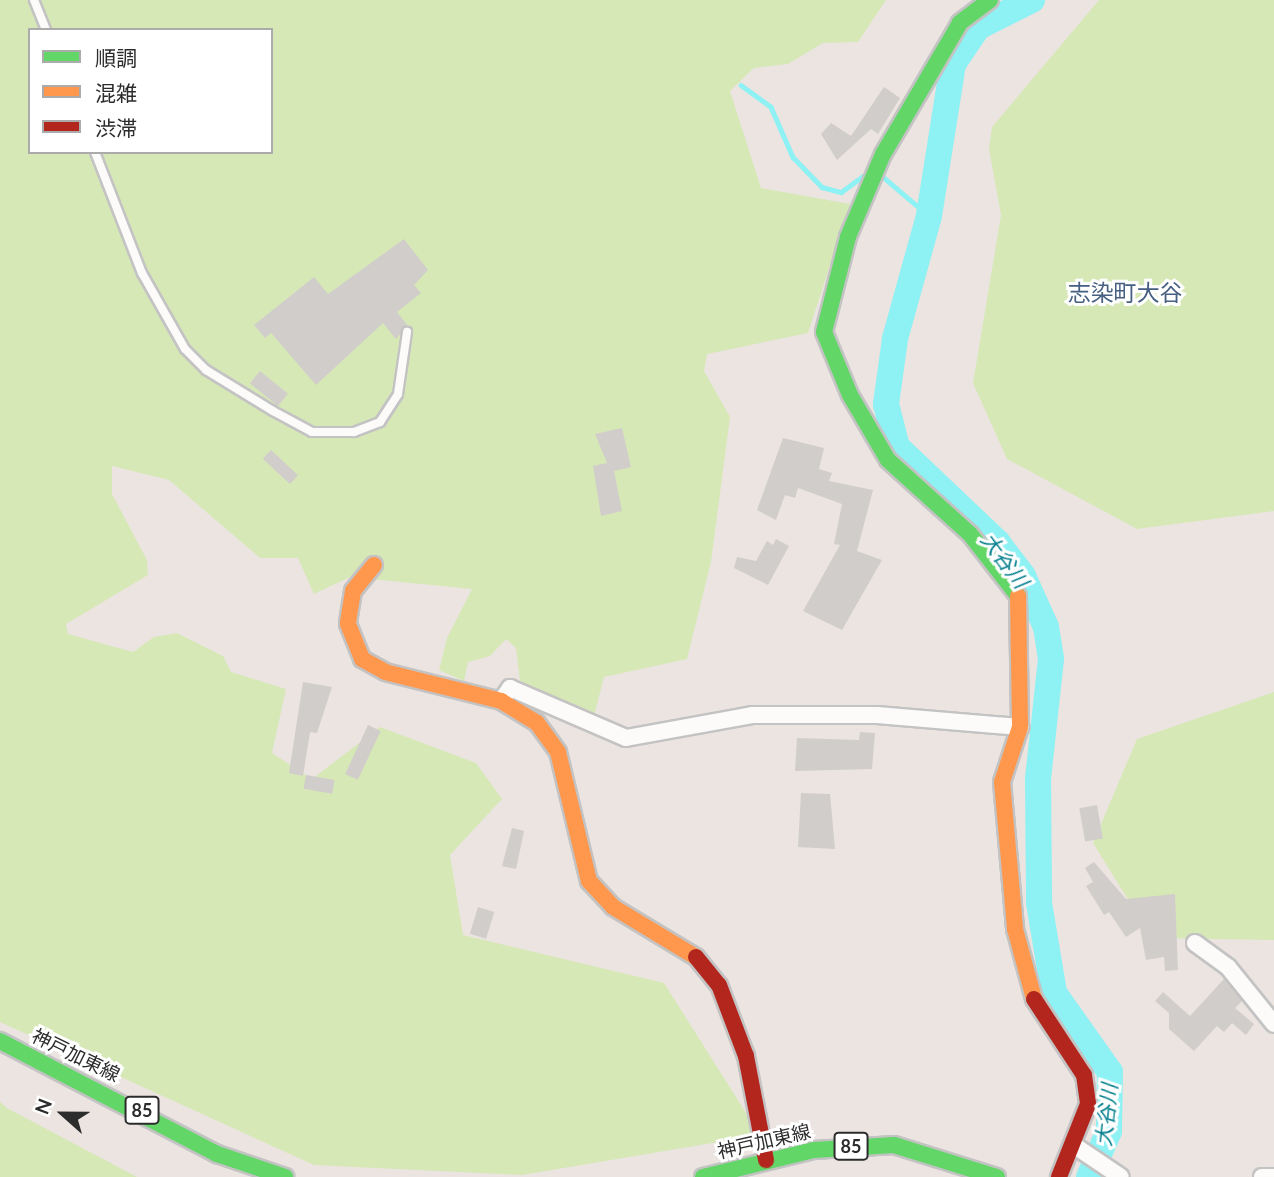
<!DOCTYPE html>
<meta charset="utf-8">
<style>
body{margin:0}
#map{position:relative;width:1274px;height:1177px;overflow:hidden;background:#ebe4e1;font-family:Lato,"Noto Sans JP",sans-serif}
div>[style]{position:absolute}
.green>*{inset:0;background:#d7e8b7}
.stream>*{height:4.5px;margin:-2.25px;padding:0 2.25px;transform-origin:2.25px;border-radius:2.25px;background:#8ef1f3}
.river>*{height:26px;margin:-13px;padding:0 13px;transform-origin:13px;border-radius:13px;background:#8ef1f3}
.building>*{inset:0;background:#d1cdcb;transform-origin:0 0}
.roads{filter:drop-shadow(2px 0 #c4c3c3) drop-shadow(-2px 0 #c4c3c3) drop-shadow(0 2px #c4c3c3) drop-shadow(0 -2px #c4c3c3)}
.lane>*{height:8px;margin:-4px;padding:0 4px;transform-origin:4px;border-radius:4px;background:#fcfbfa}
.street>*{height:16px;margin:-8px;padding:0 8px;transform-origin:8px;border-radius:8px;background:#fcfbfa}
.fast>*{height:16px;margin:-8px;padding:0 8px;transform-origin:8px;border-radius:8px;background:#63d668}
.slow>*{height:16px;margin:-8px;padding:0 8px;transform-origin:8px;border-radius:8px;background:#ff974d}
.jam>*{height:16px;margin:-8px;padding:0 8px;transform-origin:8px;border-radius:8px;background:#b3261e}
span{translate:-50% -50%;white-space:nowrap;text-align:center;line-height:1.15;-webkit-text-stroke:6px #fff;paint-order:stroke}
.shield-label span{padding:2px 5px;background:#fff;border:2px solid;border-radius:5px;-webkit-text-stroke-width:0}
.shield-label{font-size:18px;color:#2c2c2c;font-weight:700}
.street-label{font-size:19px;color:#2c2c2c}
.water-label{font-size:21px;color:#037f8d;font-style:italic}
.quarter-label{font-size:23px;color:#476082}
.legend{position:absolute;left:28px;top:28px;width:245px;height:126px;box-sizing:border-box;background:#fff;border:2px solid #ababab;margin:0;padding:9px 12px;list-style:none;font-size:21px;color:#2c2c2c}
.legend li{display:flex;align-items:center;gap:14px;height:35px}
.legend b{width:35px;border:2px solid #ababab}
.north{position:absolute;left:28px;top:1079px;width:70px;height:70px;-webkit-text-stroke:5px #fff;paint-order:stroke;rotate:291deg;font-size:19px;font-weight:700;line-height:28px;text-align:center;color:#2c2c2c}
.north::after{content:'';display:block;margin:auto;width:24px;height:32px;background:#2c2c2c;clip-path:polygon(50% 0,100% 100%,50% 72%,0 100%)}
</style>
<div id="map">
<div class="green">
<i style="clip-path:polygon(evenodd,0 0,886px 0,858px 42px,823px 43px,788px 64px,754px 68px,730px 91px,761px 188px,850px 204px,808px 333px,707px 354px,704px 371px,730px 417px,711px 562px,687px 659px,604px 677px,594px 716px,520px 681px,516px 648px,506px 639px,490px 656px,468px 662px,464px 681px,439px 670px,447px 638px,472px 589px,350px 577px,314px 594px,298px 558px,260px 558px,169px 480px,112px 466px,112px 494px,147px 560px,148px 575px,66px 624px,68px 634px,133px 652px,154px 637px,177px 633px,223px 656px,231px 672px,286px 689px,272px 753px,312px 779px,380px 727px,476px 763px,502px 799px,450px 855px,463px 935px,664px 983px,760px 1135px,522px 1175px,314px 1165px,0 1022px,0 0,30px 30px,271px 30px,271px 152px,30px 152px,30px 30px)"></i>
<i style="clip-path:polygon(1099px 0,1274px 0,1274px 511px,1137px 529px,1007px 459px,973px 383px,1001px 215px,989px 149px,992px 127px)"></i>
<i style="clip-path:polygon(1274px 692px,1274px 940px,1152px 938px,1093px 843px,1137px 739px)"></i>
<i style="clip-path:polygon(0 1102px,7px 1108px,137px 1177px,0 1177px)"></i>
</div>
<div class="stream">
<i style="left:741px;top:85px;width:37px;rotate:36deg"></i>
<i style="left:771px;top:107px;width:55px;rotate:66.3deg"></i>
<i style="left:793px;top:157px;width:42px;rotate:46deg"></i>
<i style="left:822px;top:187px;width:20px;rotate:15deg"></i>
<i style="left:841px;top:192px;width:27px;rotate:-36deg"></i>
<i style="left:882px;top:176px;width:62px;rotate:40.4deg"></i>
</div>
<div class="river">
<i style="left:1032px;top:0;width:60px;rotate:153.4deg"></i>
<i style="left:978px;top:27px;width:45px;rotate:124deg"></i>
<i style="left:953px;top:64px;width:154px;rotate:99deg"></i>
<i style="left:929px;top:216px;width:128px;rotate:105.5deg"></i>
<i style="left:895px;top:339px;width:66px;rotate:97.9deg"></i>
<i style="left:886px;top:404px;width:44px;rotate:75.7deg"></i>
<i style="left:897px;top:447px;width:139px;rotate:43.5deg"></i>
<i style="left:998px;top:543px;width:41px;rotate:52.9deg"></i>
<i style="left:1023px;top:576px;width:56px;rotate:65.7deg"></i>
<i style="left:1046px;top:627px;width:32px;rotate:81deg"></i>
<i style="left:1051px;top:659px;width:121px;rotate:96.2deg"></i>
<i style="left:1038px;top:779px;width:124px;rotate:89.5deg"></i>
<i style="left:1039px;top:903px;width:91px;rotate:80.5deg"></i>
<i style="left:1054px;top:993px;width:97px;rotate:54.7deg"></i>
<i style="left:1110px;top:1072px;width:59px;rotate:91deg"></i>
<i style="left:1109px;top:1131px;width:50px;rotate:113.5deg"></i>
</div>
<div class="building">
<i style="clip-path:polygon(884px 87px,900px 98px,878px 134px,871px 129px,837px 160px,821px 134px,831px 123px,851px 136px)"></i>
<i style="clip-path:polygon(404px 239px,428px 270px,414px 285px,421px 293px,397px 312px,408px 326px,396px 339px,383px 323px,316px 385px,271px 333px,265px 338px,254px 325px,314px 277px,328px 294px)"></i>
<i style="left:260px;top:371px;width:36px;height:16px;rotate:39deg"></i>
<i style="clip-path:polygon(622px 428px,631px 467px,614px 471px,622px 511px,601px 516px,593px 466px,607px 463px,595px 434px)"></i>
<i style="clip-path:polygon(783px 438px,824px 448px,819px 469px,832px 473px,829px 481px,873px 490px,857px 551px,882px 560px,842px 630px,803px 611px,840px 545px,834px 544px,842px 504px,798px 488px,795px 498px,785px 495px,776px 520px,757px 510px)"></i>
<i style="left:271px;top:450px;width:37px;height:12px;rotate:43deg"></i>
<i style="clip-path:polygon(776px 539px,789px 546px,768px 585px,734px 568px,737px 557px,756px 561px,767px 541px,773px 545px)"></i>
<i style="clip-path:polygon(303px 682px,332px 687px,317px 733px,310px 732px,303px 776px,289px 773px)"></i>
<i style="left:368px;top:725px;width:14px;height:54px;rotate:25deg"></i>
<i style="clip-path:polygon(860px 732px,875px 733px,872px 769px,795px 771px,797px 738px,859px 740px)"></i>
<i style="left:306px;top:775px;width:29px;height:14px;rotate:10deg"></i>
<i style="clip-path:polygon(801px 793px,830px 794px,835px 849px,798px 847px)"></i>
<i style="left:1097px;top:805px;width:34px;height:18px;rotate:80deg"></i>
<i style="clip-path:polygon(512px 828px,524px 831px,516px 869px,502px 866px)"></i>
<i style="clip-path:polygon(1094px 862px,1126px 899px,1175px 894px,1178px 970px,1165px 971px,1164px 957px,1146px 960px,1140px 928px,1126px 937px,1109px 912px,1104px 915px,1086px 886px,1093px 882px,1085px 868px)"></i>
<i style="left:478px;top:907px;width:17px;height:28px;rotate:17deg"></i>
<i style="clip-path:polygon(1224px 979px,1242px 1001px,1235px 1008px,1254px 1024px,1246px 1035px,1232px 1023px,1224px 1032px,1217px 1026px,1194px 1051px,1169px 1029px,1169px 1013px,1155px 1001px,1163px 992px,1190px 1016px)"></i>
</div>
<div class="roads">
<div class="lane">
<i style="left:34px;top:0;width:32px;rotate:68deg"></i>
<i style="left:95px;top:152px;width:130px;rotate:68.8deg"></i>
<i style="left:142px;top:273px;width:87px;rotate:60.5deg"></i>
<i style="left:185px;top:349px;width:30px;rotate:45deg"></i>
<i style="left:206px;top:370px;width:79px;rotate:31.5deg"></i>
<i style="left:273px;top:411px;width:44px;rotate:28.3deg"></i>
<i style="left:312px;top:432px;width:42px"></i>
<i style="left:354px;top:432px;width:28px;rotate:-21deg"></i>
<i style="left:380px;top:422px;width:33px;rotate:-57deg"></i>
<i style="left:398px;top:394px;width:63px;rotate:-81.7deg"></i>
</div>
<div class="street">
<i style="left:501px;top:701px;width:16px;rotate:-55deg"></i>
<i style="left:510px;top:688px;width:126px;rotate:23.3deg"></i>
<i style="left:626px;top:738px;width:128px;rotate:-10.3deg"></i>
<i style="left:752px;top:715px;width:125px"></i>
<i style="left:877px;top:715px;width:144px;rotate:4.8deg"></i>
<i style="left:1195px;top:943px;width:41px;rotate:36deg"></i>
<i style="left:1228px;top:967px;width:73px;rotate:51.1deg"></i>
<i style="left:1075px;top:1146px;width:55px;rotate:34deg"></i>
<i style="left:1262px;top:1177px;width:12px"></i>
</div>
<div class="fast">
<i style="left:990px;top:0;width:38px;rotate:143deg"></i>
<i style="left:960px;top:23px;width:152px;rotate:120.4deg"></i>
<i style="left:883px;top:154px;width:90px;rotate:112.9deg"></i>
<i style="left:848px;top:237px;width:98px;rotate:104.2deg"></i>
<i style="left:824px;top:332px;width:68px;rotate:67.6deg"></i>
<i style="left:850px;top:395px;width:75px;rotate:59.7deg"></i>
<i style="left:888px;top:460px;width:110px;rotate:42.1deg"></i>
<i style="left:970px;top:534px;width:78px;rotate:52.3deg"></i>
<i style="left:0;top:1041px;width:245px;rotate:27.5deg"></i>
<i style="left:217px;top:1154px;width:72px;rotate:18.7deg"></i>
<i style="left:703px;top:1177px;width:114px;rotate:-13.7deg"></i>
<i style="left:814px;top:1150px;width:80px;rotate:-3.6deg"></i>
<i style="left:894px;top:1145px;width:108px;rotate:17.3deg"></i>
</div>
<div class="slow">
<i style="left:374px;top:565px;width:33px;rotate:129deg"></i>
<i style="left:353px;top:591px;width:33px;rotate:99deg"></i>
<i style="left:348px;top:624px;width:38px;rotate:68deg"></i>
<i style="left:362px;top:659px;width:26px;rotate:29deg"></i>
<i style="left:385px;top:672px;width:120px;rotate:14deg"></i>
<i style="left:501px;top:701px;width:42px;rotate:31.4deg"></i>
<i style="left:537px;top:723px;width:36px;rotate:54deg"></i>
<i style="left:558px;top:752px;width:133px;rotate:76.5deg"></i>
<i style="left:589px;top:881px;width:35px;rotate:47deg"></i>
<i style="left:613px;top:907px;width:97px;rotate:31.1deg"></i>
<i style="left:1018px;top:596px;width:131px;rotate:89.1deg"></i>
<i style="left:1020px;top:727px;width:58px;rotate:108.1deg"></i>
<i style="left:1002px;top:782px;width:148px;rotate:84.9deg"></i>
<i style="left:1015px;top:929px;width:73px;rotate:74.8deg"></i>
</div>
<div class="jam">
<i style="left:696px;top:957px;width:36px;rotate:51deg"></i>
<i style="left:719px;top:985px;width:76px;rotate:69.2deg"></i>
<i style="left:746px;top:1056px;width:106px;rotate:79.1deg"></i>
<i style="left:1034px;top:999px;width:91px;rotate:56.7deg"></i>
<i style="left:1084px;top:1075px;width:29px;rotate:82deg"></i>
<i style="left:1088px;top:1104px;width:79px;rotate:111.7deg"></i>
</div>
</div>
<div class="shield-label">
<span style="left:142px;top:1110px">85</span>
<span style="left:851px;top:1146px">85</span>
</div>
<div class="street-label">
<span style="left:76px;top:1055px;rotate:26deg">神戸加東線</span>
<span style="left:764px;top:1141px;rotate:-13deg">神戸加東線</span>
</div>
<div class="water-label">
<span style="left:1005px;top:560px;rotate:53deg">大谷川</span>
<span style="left:1106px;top:1115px;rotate:-84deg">大谷川</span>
</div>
<div class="quarter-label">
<span style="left:1125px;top:292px">志染町大谷</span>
</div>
<ul class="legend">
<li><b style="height:9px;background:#63d668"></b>順調</li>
<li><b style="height:9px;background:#ff974d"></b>混雑</li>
<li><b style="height:9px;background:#b3261e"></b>渋滞</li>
</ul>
<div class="north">N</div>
</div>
